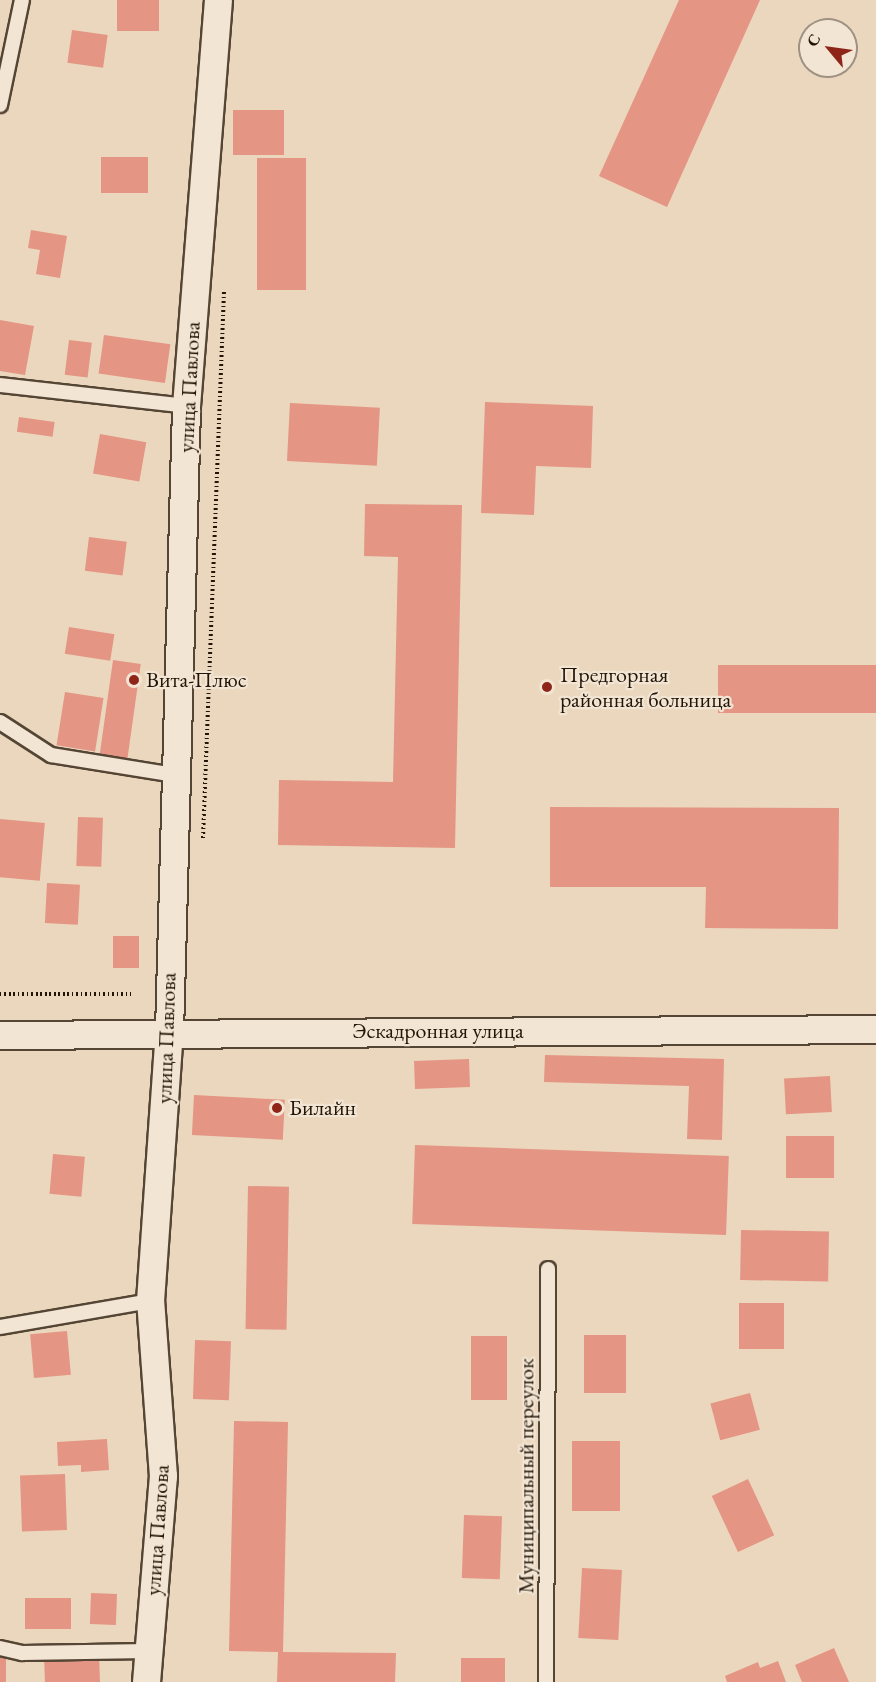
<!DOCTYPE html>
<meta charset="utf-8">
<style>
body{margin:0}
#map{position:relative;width:876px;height:1682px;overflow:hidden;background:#ebd7bd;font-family:"EB Garamond",serif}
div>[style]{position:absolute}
.building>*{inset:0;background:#e49583;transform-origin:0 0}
.path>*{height:4px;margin-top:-2px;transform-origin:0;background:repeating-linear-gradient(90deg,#221406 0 1.5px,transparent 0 4.5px)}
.roads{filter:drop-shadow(2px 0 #544534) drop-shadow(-2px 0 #544534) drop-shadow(0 2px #544534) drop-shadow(0 -2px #544534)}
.lane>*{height:14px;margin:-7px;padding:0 7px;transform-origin:7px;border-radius:7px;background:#f2e5d4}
.street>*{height:27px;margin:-13.5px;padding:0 13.5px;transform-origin:13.5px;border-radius:13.5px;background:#f2e5d4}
.dots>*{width:16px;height:16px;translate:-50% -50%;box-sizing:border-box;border:3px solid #f2e5d4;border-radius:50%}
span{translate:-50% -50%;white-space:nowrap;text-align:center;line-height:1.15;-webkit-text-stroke:4.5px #f2e5d4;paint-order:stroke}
.street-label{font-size:22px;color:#221406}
.poi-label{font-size:22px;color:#221406}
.left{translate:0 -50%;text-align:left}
.north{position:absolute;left:798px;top:18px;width:60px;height:60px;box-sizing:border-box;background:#f2e5d4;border:2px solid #9f9182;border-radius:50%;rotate:299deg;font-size:16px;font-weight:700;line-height:24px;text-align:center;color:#221406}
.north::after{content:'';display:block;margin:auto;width:21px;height:27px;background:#8f2418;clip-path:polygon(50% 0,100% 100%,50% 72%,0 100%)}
</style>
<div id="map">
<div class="building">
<i style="left:117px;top:0;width:42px;height:31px"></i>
<i style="clip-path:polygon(679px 0,760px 0,667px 207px,599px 176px)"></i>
<i style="left:72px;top:30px;width:36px;height:33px;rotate:8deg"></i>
<i style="left:233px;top:110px;width:51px;height:45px"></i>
<i style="left:101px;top:157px;width:47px;height:36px"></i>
<i style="left:306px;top:158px;width:132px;height:49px;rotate:90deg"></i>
<i style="clip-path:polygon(31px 230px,67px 236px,60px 278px,36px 274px,40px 250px,28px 248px)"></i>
<i style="clip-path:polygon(0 320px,34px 326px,25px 375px,0 371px)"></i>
<i style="left:104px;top:335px;width:67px;height:39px;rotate:8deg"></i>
<i style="left:69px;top:340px;width:23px;height:35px;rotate:7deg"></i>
<i style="clip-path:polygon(485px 402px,593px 406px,591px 468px,536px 466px,534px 515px,481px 513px)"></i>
<i style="left:290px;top:403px;width:90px;height:58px;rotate:3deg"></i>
<i style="left:19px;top:417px;width:36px;height:15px;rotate:8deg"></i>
<i style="left:100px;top:434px;width:47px;height:40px;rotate:10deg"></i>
<i style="clip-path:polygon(365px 504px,462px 505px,455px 848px,278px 845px,279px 780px,393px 782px,398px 557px,364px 556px)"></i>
<i style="left:89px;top:537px;width:38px;height:34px;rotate:7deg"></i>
<i style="left:69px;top:627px;width:46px;height:27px;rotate:9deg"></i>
<i style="left:113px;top:660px;width:28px;height:98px;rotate:8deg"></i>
<i style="left:876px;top:665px;width:48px;height:158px;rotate:90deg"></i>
<i style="left:65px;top:692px;width:39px;height:54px;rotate:9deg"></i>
<i style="clip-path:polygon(550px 807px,839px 808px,838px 929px,705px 928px,706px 887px,550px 887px)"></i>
<i style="left:78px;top:817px;width:25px;height:49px;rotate:2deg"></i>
<i style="left:0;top:819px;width:45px;height:58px;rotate:5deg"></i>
<i style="left:47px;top:883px;width:33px;height:40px;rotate:3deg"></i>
<i style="left:113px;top:936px;width:26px;height:32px"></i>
<i style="clip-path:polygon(545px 1055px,724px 1059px,722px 1140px,687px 1139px,689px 1086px,544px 1082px)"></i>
<i style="left:469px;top:1059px;width:28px;height:55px;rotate:88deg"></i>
<i style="left:830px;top:1076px;width:36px;height:46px;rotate:87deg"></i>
<i style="left:194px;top:1095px;width:91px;height:40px;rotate:3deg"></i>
<i style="left:786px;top:1136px;width:48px;height:42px"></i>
<i style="left:415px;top:1145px;width:314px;height:79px;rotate:2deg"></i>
<i style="left:53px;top:1154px;width:32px;height:40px;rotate:5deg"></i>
<i style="left:248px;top:1186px;width:41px;height:143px;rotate:1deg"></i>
<i style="left:741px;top:1230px;width:88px;height:50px;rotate:1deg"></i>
<i style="left:739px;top:1303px;width:45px;height:46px"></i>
<i style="left:67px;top:1331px;width:44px;height:37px;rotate:85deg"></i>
<i style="left:584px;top:1335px;width:42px;height:58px"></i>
<i style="left:507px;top:1336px;width:64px;height:36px;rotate:90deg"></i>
<i style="left:195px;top:1340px;width:36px;height:59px;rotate:2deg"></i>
<i style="left:750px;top:1393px;width:38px;height:41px;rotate:75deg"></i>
<i style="clip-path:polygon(234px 1421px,288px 1422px,283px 1652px,396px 1653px,395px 1682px,277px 1682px,278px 1652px,229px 1651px)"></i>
<i style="clip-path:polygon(107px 1439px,109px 1470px,81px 1472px,81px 1465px,58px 1466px,57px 1442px)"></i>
<i style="left:572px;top:1441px;width:48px;height:70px"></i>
<i style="left:65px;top:1474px;width:56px;height:45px;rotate:88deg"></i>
<i style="left:748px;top:1479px;width:62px;height:40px;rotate:65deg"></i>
<i style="left:464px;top:1515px;width:38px;height:63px;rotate:2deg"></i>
<i style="left:582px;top:1568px;width:40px;height:70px;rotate:3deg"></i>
<i style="left:91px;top:1593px;width:26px;height:31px;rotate:2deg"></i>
<i style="left:25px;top:1598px;width:46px;height:31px"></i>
<i style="clip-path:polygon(834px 1648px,849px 1682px,802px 1682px,795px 1665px)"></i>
<i style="left:99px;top:1654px;width:28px;height:55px;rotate:88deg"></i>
<i style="left:0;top:1655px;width:6px;height:27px"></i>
<i style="left:461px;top:1658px;width:44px;height:24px"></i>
<i style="clip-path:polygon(778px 1661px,786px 1682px,727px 1682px,725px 1676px,758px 1662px,760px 1668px)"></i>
</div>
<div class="path">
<i style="left:203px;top:838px;width:547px;rotate:-87.8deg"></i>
<i style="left:0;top:994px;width:131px"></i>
</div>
<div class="roads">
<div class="lane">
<i style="left:0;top:105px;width:107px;rotate:-78.2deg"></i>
<i style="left:0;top:385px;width:187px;rotate:6.4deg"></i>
<i style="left:0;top:722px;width:61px;rotate:32.9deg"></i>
<i style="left:51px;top:755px;width:126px;rotate:9.2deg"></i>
<i style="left:0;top:1327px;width:152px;rotate:-9.8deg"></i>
<i style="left:0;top:1648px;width:23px;rotate:13deg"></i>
<i style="left:22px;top:1653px;width:126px;rotate:-0.9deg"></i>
<i style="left:546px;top:1682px;width:413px;rotate:-89.7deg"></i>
</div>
<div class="street">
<i style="left:0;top:1035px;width:876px;rotate:-0.39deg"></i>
<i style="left:146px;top:1682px;width:207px;rotate:-85.3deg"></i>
<i style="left:163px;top:1476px;width:175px;rotate:-94.2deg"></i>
<i style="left:150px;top:1301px;width:270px;rotate:-86deg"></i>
<i style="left:169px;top:1032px;width:626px;rotate:-88.44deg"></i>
<i style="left:186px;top:406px;width:407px;rotate:-85.5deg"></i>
</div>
</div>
<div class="dots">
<i style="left:134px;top:680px;background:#8f2418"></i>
<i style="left:547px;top:687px;background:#8f2418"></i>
<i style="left:277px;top:1108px;background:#8f2418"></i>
</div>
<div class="street-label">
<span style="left:189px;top:387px;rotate:-87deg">улица Павлова</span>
<span style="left:438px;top:1031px">Эскадронная улица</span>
<span style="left:166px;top:1038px;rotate:-88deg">улица Павлова</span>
<span style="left:526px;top:1476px;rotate:-90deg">Муниципальный переулок</span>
<span style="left:157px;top:1530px;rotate:-86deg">улица Павлова</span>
</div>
<div class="poi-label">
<span class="left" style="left:560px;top:687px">Предгорная<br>районная больница</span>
<span class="left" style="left:146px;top:680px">Вита-Плюс</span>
<span class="left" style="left:289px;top:1108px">Билайн</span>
</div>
<div class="north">С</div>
</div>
